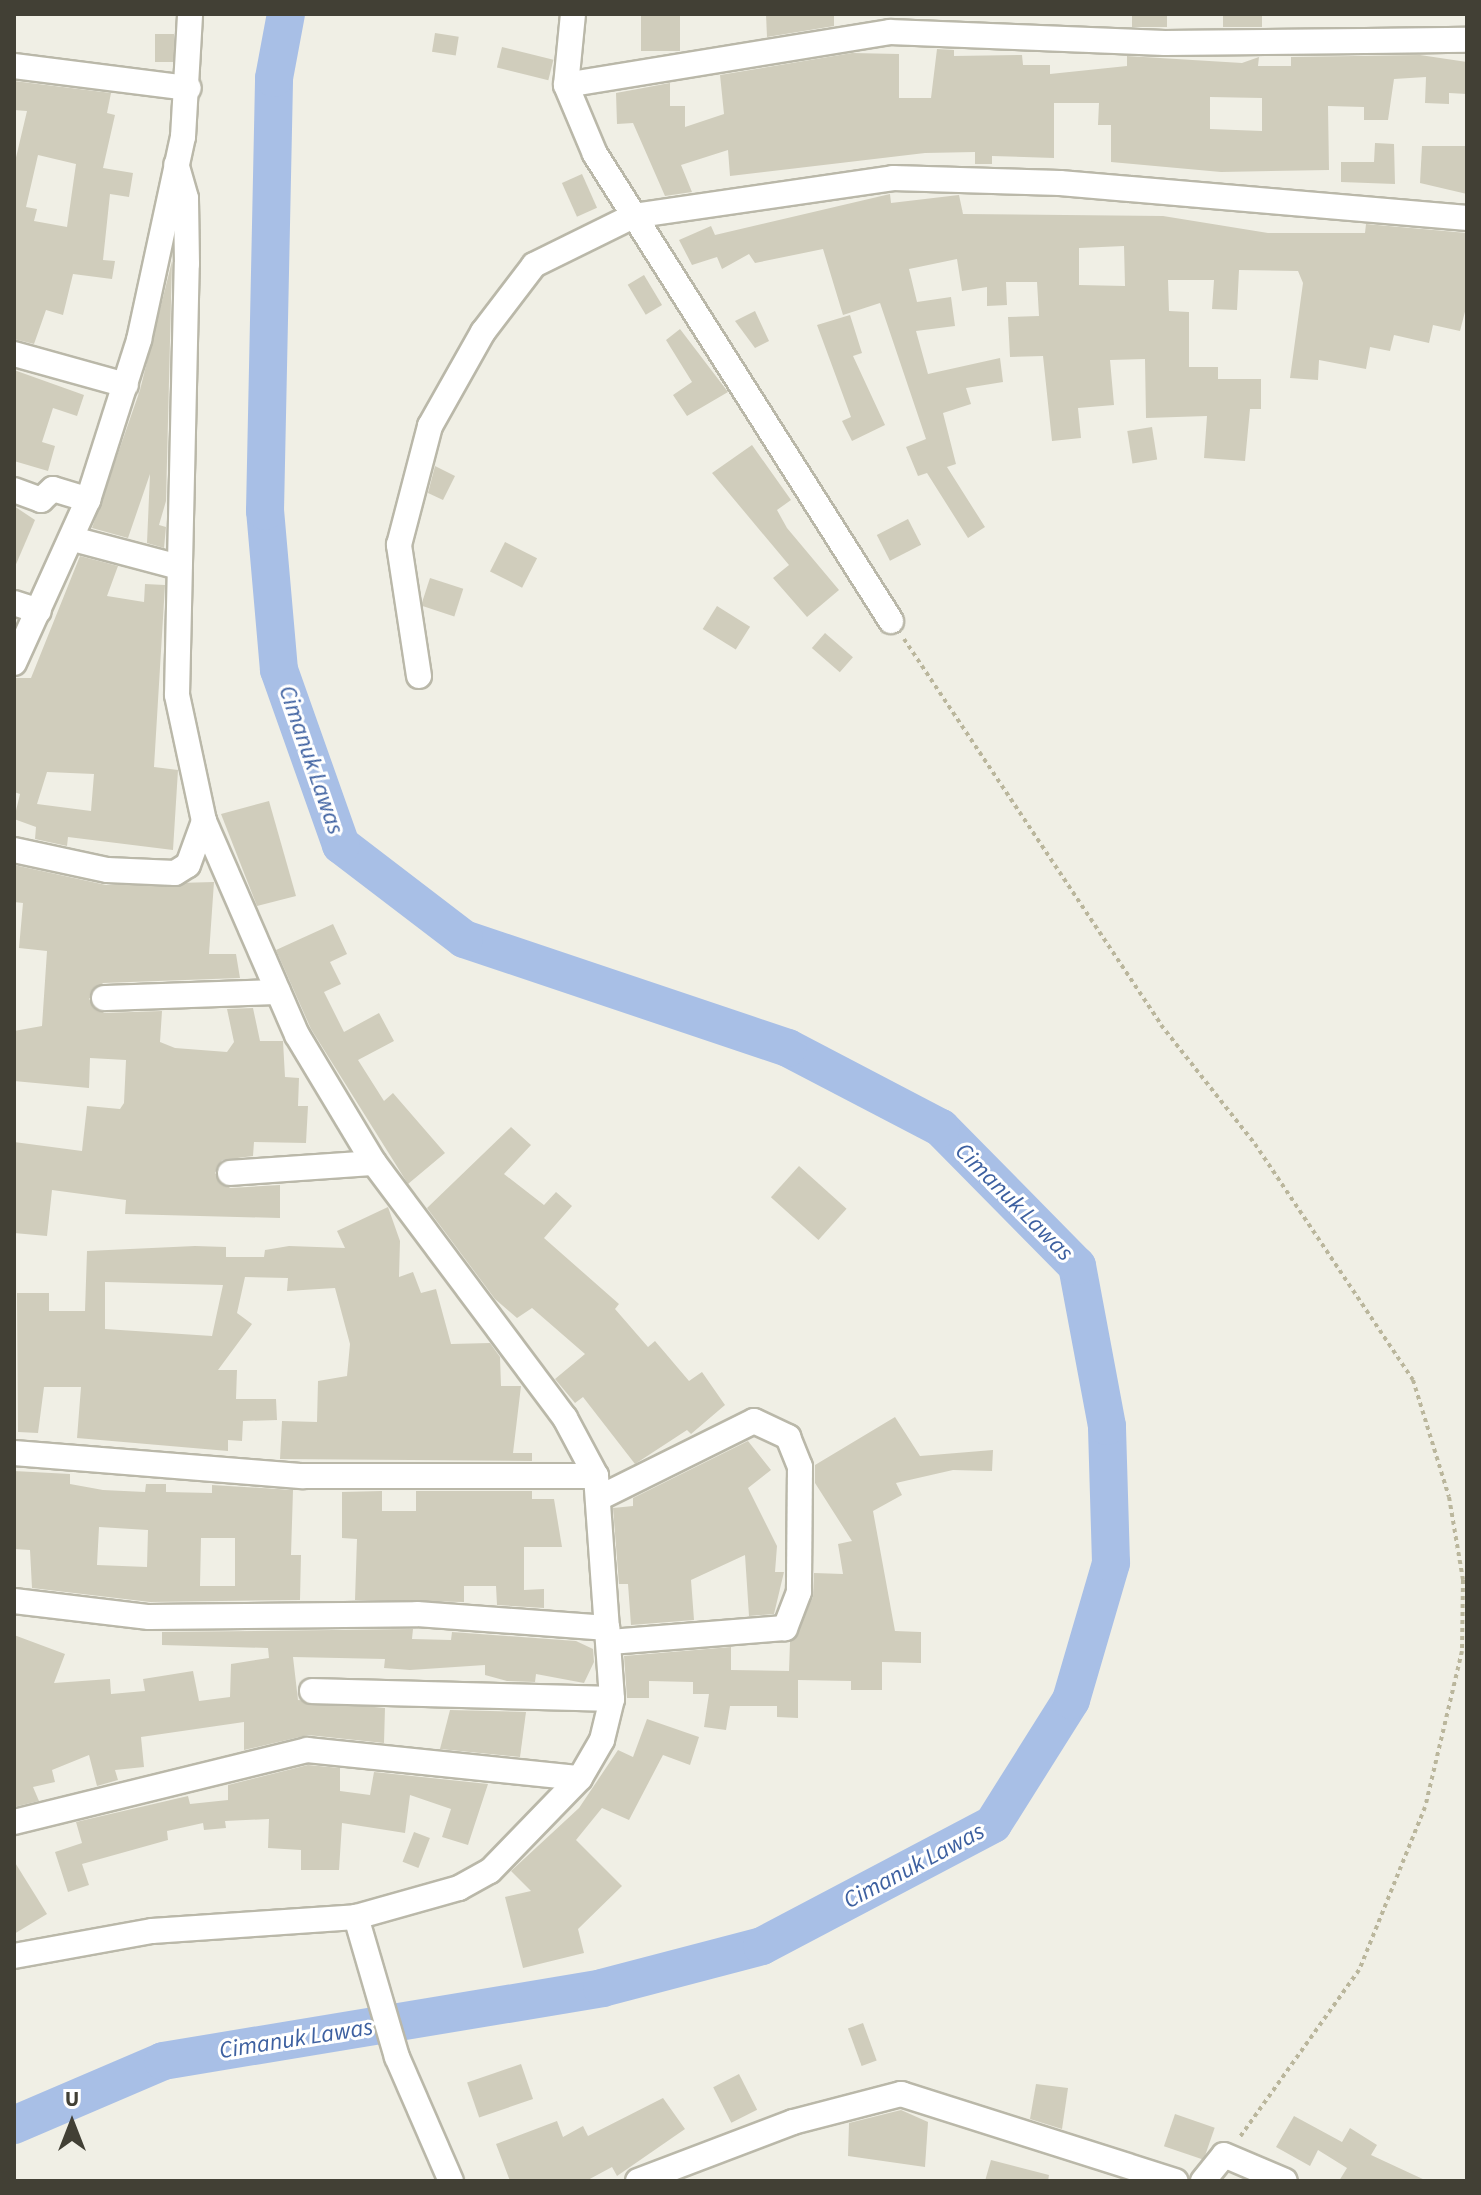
<!DOCTYPE html>
<style>
body{margin:0}
#map{position:relative;width:1481px;height:2195px;overflow:hidden;background:#f0efe5;font-family:"Source Sans 3",sans-serif}
div>[style]{position:absolute}
.river>*{height:38px;margin:-19px;padding:0 19px;transform-origin:19px;border-radius:19px;background:#a8bfe6}
.building>*{inset:0;background:#d0cdbc;transform-origin:0 0}
.path>*{height:4px;margin-top:-2px;transform-origin:0;background:repeating-linear-gradient(90deg,#bab69c 0 4px,transparent 0 8px)}
.roads{filter:drop-shadow(2px 0 #bab8a9) drop-shadow(-2px 0 #bab8a9) drop-shadow(0 2px #bab8a9) drop-shadow(0 -2px #bab8a9)}
.minor>*{height:24px;margin:-12px;padding:0 12px;transform-origin:12px;border-radius:12px;background:#fff}
span{translate:-50% -50%;white-space:nowrap;text-align:center;line-height:1.15;-webkit-text-stroke:6px #fff;paint-order:stroke}
.water-label{font-size:24px;color:#3d60a0;font-style:italic}
.frame{position:absolute;inset:0;border:16px solid #424035;pointer-events:none}
.north{position:absolute;left:32px;top:2083px;width:80px;height:80px;-webkit-text-stroke:6px #fff;paint-order:stroke;rotate:0deg;font-size:22px;font-weight:700;line-height:32px;text-align:center;color:#424035}
.north::after{content:'';display:block;margin:auto;width:28px;height:36px;background:#424035;clip-path:polygon(50% 0,100% 100%,50% 72%,0 100%)}
</style>
<div id="map">
<div class="river">
<i style="left:14px;top:2125px;width:162px;rotate:-23.2deg"></i>
<i style="left:163px;top:2061px;width:445px;rotate:-9.4deg"></i>
<i style="left:602px;top:1988px;width:165px;rotate:-14.7deg"></i>
<i style="left:762px;top:1946px;width:261px;rotate:-27.8deg"></i>
<i style="left:993px;top:1824px;width:146px;rotate:-57.8deg"></i>
<i style="left:1071px;top:1700px;width:143px;rotate:-73.7deg"></i>
<i style="left:1111px;top:1563px;width:137px;rotate:-91.7deg"></i>
<i style="left:1107px;top:1426px;width:163px;rotate:-100.6deg"></i>
<i style="left:1077px;top:1266px;width:194px;rotate:-134.6deg"></i>
<i style="left:941px;top:1128px;width:173px;rotate:-152.4deg"></i>
<i style="left:788px;top:1048px;width:342px;rotate:-161.4deg"></i>
<i style="left:464px;top:939px;width:155px;rotate:-142.6deg"></i>
<i style="left:341px;top:845px;width:186px;rotate:-109.5deg"></i>
<i style="left:279px;top:670px;width:160px;rotate:-95deg"></i>
<i style="left:265px;top:511px;width:433px;rotate:-88.8deg"></i>
<i style="left:274px;top:78px;width:65px;rotate:-79.4deg"></i>
</div>
<div class="building">
<i style="left:680px;top:14px;width:37px;height:39px;rotate:90deg"></i>
<i style="clip-path:polygon(766px 14px,834px 14px,834px 26px,767px 37px)"></i>
<i style="left:1132px;top:14px;width:35px;height:13px"></i>
<i style="left:1223px;top:14px;width:39px;height:13px"></i>
<i style="left:435px;top:33px;width:24px;height:19px;rotate:9deg"></i>
<i style="left:155px;top:34px;width:19px;height:28px"></i>
<i style="left:502px;top:47px;width:53px;height:21px;rotate:14deg"></i>
<i style="clip-path:polygon(evenodd,937px 49px,954px 50px,954px 56px,1022px 55px,1023px 65px,1050px 65px,1050px 74px,1127px 66px,1127px 56px,1242px 63px,1259px 57px,1258px 66px,1291px 66px,1291px 57px,1420px 55px,1467px 62px,1467px 94px,1449px 93px,1449px 104px,1425px 103px,1426px 77px,1394px 79px,1388px 120px,1364px 120px,1364px 107px,1328px 106px,1329px 170px,1221px 172px,1111px 162px,1111px 125px,1098px 125px,1099px 103px,1054px 103px,1054px 158px,992px 156px,992px 164px,975px 164px,975px 152px,925px 153px,730px 176px,728px 150px,681px 165px,692px 192px,665px 196px,633px 123px,617px 124px,616px 93px,670px 83px,670px 106px,685px 106px,685px 127px,724px 114px,720px 75px,852px 53px,899px 54px,899px 98px,931px 98px,937px 49px,1210px 97px,1262px 98px,1262px 131px,1210px 129px,1210px 97px)"></i>
<i style="clip-path:polygon(evenodd,14px 81px,111px 93px,107px 113px,115px 115px,103px 168px,133px 173px,129px 197px,110px 194px,103px 260px,115px 261px,112px 279px,73px 274px,63px 315px,46px 310px,34px 344px,14px 339px,14px 166px,27px 111px,14px 110px,14px 81px,38px 155px,76px 164px,67px 227px,34px 221px,37px 209px,26px 207px,38px 155px)"></i>
<i style="clip-path:polygon(1375px 143px,1394px 144px,1395px 184px,1341px 182px,1341px 162px,1374px 162px)"></i>
<i style="clip-path:polygon(1422px 146px,1467px 146px,1467px 194px,1420px 183px)"></i>
<i style="left:582px;top:174px;width:37px;height:22px;rotate:66deg"></i>
<i style="clip-path:polygon(evenodd,890px 194px,891px 203px,959px 195px,963px 214px,1163px 216px,1268px 233px,1365px 233px,1366px 224px,1467px 233px,1467px 304px,1460px 331px,1433px 325px,1429px 343px,1394px 335px,1390px 351px,1370px 347px,1366px 369px,1319px 360px,1318px 380px,1290px 378px,1303px 283px,1298px 271px,1239px 270px,1237px 310px,1212px 309px,1214px 280px,1168px 280px,1169px 311px,1189px 312px,1189px 367px,1218px 367px,1218px 379px,1261px 379px,1261px 409px,1250px 409px,1245px 461px,1204px 458px,1207px 416px,1146px 418px,1145px 359px,1110px 360px,1114px 405px,1078px 408px,1081px 438px,1052px 441px,1043px 356px,1010px 357px,1008px 317px,1039px 316px,1037px 282px,1006px 282px,1007px 305px,987px 306px,987px 287px,962px 291px,957px 259px,909px 269px,917px 302px,951px 297px,955px 326px,916px 331px,928px 374px,1000px 358px,1003px 382px,966px 388px,971px 404px,943px 413px,956px 464px,947px 467px,985px 527px,968px 538px,927px 473px,918px 476px,906px 447px,926px 439px,880px 303px,843px 315px,823px 249px,755px 263px,749px 254px,722px 269px,717px 257px,692px 265px,679px 240px,711px 226px,715px 235px,890px 194px,1124px 246px,1125px 286px,1079px 285px,1079px 248px,1124px 246px)"></i>
<i style="clip-path:polygon(172px 261px,166px 501px,159px 525px,166px 527px,164px 548px,147px 543px,150px 474px,128px 538px,92px 528px,140px 390px)"></i>
<i style="left:644px;top:275px;width:35px;height:19px;rotate:59deg"></i>
<i style="clip-path:polygon(755px 311px,769px 341px,755px 348px,735px 321px)"></i>
<i style="clip-path:polygon(850px 315px,862px 353px,853px 356px,885px 425px,852px 441px,842px 421px,851px 417px,817px 325px)"></i>
<i style="clip-path:polygon(680px 329px,728px 392px,687px 416px,673px 395px,692px 382px,666px 340px)"></i>
<i style="clip-path:polygon(14px 370px,84px 395px,77px 416px,53px 408px,42px 442px,55px 446px,48px 471px,14px 461px)"></i>
<i style="left:1152px;top:427px;width:33px;height:25px;rotate:81deg"></i>
<i style="clip-path:polygon(752px 445px,791px 500px,777px 510px,787px 528px,839px 590px,807px 617px,773px 578px,789px 565px,712px 473px)"></i>
<i style="clip-path:polygon(435px 466px,455px 476px,443px 500px,428px 493px)"></i>
<i style="clip-path:polygon(14px 506px,35px 520px,14px 569px)"></i>
<i style="left:908px;top:519px;width:29px;height:35px;rotate:63deg"></i>
<i style="left:505px;top:542px;width:36px;height:33px;rotate:27deg"></i>
<i style="clip-path:polygon(evenodd,80px 556px,118px 566px,107px 596px,144px 602px,145px 584px,165px 585px,154px 767px,178px 770px,173px 850px,68px 837px,67px 846px,35px 839px,36px 827px,14px 819px,20px 794px,14px 792px,14px 678px,31px 678px,80px 556px,47px 772px,94px 774px,91px 811px,37px 804px,47px 772px)"></i>
<i style="left:430px;top:578px;width:35px;height:29px;rotate:18deg"></i>
<i style="left:717px;top:606px;width:39px;height:27px;rotate:32deg"></i>
<i style="left:825px;top:633px;width:37px;height:20px;rotate:41deg"></i>
<i style="clip-path:polygon(269px 801px,296px 896px,257px 906px,221px 814px)"></i>
<i style="clip-path:polygon(14px 865px,106px 885px,214px 882px,209px 954px,236px 954px,240px 978px,103px 983px,89px 999px,104px 1013px,162px 1011px,160px 1042px,175px 1048px,227px 1052px,234px 1042px,227px 1009px,253px 1008px,260px 1041px,283px 1041px,285px 1077px,299px 1078px,298px 1106px,308px 1106px,306px 1143px,254px 1142px,253px 1156px,222px 1160px,215px 1173px,230px 1188px,280px 1185px,280px 1218px,125px 1214px,126px 1200px,52px 1190px,47px 1236px,14px 1233px,14px 1142px,82px 1151px,87px 1106px,120px 1109px,124px 1103px,126px 1060px,90px 1058px,89px 1088px,14px 1081px,14px 1031px,42px 1026px,47px 951px,19px 948px,23px 903px,14px 902px)"></i>
<i style="clip-path:polygon(333px 924px,347px 954px,330px 962px,341px 984px,324px 992px,344px 1032px,379px 1013px,394px 1041px,358px 1060px,384px 1101px,393px 1093px,445px 1153px,408px 1184px,311px 1029px,276px 950px)"></i>
<i style="clip-path:polygon(511px 1127px,531px 1145px,504px 1174px,544px 1205px,556px 1192px,572px 1206px,544px 1238px,619px 1304px,615px 1309px,648px 1347px,655px 1341px,689px 1381px,702px 1372px,725px 1405px,691px 1434px,687px 1430px,635px 1464px,583px 1397px,575px 1403px,555px 1379px,585px 1354px,532px 1308px,517px 1318px,495px 1299px,427px 1208px)"></i>
<i style="left:799px;top:1166px;width:64px;height:42px;rotate:42deg"></i>
<i style="clip-path:polygon(evenodd,388px 1207px,400px 1241px,399px 1277px,413px 1272px,421px 1293px,436px 1289px,451px 1344px,490px 1343px,500px 1357px,501px 1386px,521px 1386px,513px 1453px,532px 1453px,532px 1461px,280px 1459px,282px 1421px,317px 1422px,318px 1381px,347px 1376px,350px 1344px,335px 1288px,287px 1291px,288px 1278px,245px 1277px,237px 1313px,252px 1324px,218px 1370px,237px 1370px,236px 1399px,276px 1399px,277px 1420px,243px 1421px,242px 1441px,228px 1440px,228px 1451px,77px 1438px,81px 1387px,44px 1387px,38px 1433px,18px 1432px,17px 1293px,49px 1293px,49px 1311px,85px 1311px,87px 1251px,195px 1246px,226px 1247px,226px 1257px,264px 1257px,265px 1250px,289px 1246px,345px 1248px,337px 1231px,388px 1207px,105px 1282px,223px 1285px,212px 1336px,105px 1329px,105px 1282px)"></i>
<i style="clip-path:polygon(895px 1417px,920px 1456px,993px 1450px,992px 1471px,953px 1470px,896px 1483px,902px 1495px,873px 1511px,895px 1631px,921px 1632px,921px 1663px,882px 1662px,882px 1690px,851px 1690px,851px 1681px,798px 1680px,798px 1718px,777px 1717px,777px 1706px,730px 1706px,726px 1730px,704px 1727px,709px 1694px,693px 1694px,693px 1682px,649px 1681px,649px 1698px,627px 1698px,624px 1656px,731px 1647px,731px 1670px,789px 1671px,790px 1642px,813px 1597px,814px 1573px,843px 1574px,838px 1544px,852px 1541px,815px 1483px,815px 1465px)"></i>
<i style="clip-path:polygon(748px 1441px,771px 1470px,748px 1488px,777px 1546px,775px 1572px,784px 1572px,774px 1614px,749px 1616px,745px 1555px,691px 1580px,694px 1620px,631px 1625px,628px 1584px,619px 1584px,613px 1508px,633px 1506px,633px 1498px)"></i>
<i style="clip-path:polygon(evenodd,14px 1471px,70px 1474px,70px 1484px,103px 1490px,145px 1492px,146px 1484px,166px 1484px,166px 1492px,212px 1493px,212px 1485px,293px 1490px,291px 1555px,301px 1555px,300px 1600px,150px 1602px,32px 1588px,30px 1550px,14px 1549px,14px 1471px,99px 1527px,148px 1530px,147px 1567px,97px 1565px,99px 1527px,14px 1471px,201px 1538px,235px 1538px,235px 1586px,200px 1586px,201px 1538px)"></i>
<i style="clip-path:polygon(382px 1491px,382px 1511px,416px 1511px,416px 1491px,532px 1491px,532px 1499px,554px 1499px,562px 1547px,524px 1547px,524px 1590px,544px 1589px,544px 1608px,497px 1605px,496px 1586px,464px 1586px,464px 1602px,355px 1600px,357px 1539px,342px 1538px,342px 1492px)"></i>
<i style="clip-path:polygon(413px 1629px,412px 1639px,451px 1640px,452px 1632px,576px 1641px,593px 1649px,594px 1662px,584px 1683px,536px 1674px,535px 1682px,507px 1681px,485px 1675px,485px 1665px,410px 1670px,384px 1668px,385px 1659px,293px 1657px,298px 1700px,385px 1708px,384px 1743px,308px 1735px,244px 1750px,244px 1722px,141px 1737px,144px 1767px,115px 1770px,118px 1780px,97px 1786px,89px 1755px,52px 1770px,55px 1782px,33px 1787px,39px 1801px,14px 1807px,14px 1635px,65px 1654px,54px 1683px,110px 1679px,111px 1694px,145px 1691px,143px 1679px,193px 1671px,199px 1701px,230px 1697px,231px 1664px,269px 1658px,268px 1648px,162px 1645px,162px 1632px)"></i>
<i style="clip-path:polygon(450px 1710px,526px 1712px,520px 1757px,440px 1749px)"></i>
<i style="clip-path:polygon(647px 1719px,699px 1737px,690px 1765px,663px 1755px,629px 1820px,602px 1808px,576px 1840px,622px 1886px,578px 1929px,584px 1953px,523px 1968px,505px 1897px,531px 1891px,511px 1871px,579px 1808px,618px 1750px,633px 1757px)"></i>
<i style="clip-path:polygon(308px 1765px,340px 1768px,340px 1791px,370px 1795px,374px 1772px,488px 1784px,468px 1845px,442px 1837px,451px 1809px,410px 1795px,405px 1833px,342px 1823px,339px 1870px,301px 1870px,301px 1850px,268px 1848px,269px 1819px,225px 1821px,226px 1828px,204px 1830px,203px 1823px,167px 1831px,168px 1840px,82px 1864px,89px 1885px,68px 1892px,55px 1852px,82px 1843px,76px 1822px,188px 1796px,190px 1804px,228px 1800px,228px 1785px)"></i>
<i style="left:414px;top:1832px;width:17px;height:32px;rotate:21deg"></i>
<i style="clip-path:polygon(14px 1861px,47px 1914px,14px 1934px)"></i>
<i style="left:863px;top:2023px;width:40px;height:16px;rotate:70deg"></i>
<i style="left:521px;top:2064px;width:37px;height:57px;rotate:71deg"></i>
<i style="left:739px;top:2074px;width:40px;height:29px;rotate:63deg"></i>
<i style="clip-path:polygon(1036px 2084px,1068px 2088px,1062px 2129px,1030px 2119px)"></i>
<i style="clip-path:polygon(663px 2098px,685px 2129px,617px 2176px,612px 2167px,586px 2181px,510px 2181px,496px 2144px,557px 2121px,563px 2137px,583px 2126px,588px 2136px)"></i>
<i style="clip-path:polygon(901px 2110px,928px 2122px,925px 2167px,848px 2156px,849px 2123px)"></i>
<i style="left:1175px;top:2114px;width:42px;height:34px;rotate:19deg"></i>
<i style="clip-path:polygon(1294px 2116px,1342px 2142px,1350px 2128px,1377px 2145px,1371px 2155px,1427px 2181px,1339px 2181px,1347px 2168px,1318px 2150px,1310px 2166px,1276px 2147px)"></i>
<i style="clip-path:polygon(991px 2160px,1049px 2175px,1048px 2181px,985px 2181px)"></i>
</div>
<div class="path">
<i style="left:904px;top:639px;width:464px;rotate:56.3deg"></i>
<i style="left:1161px;top:1025px;width:152px;rotate:51.7deg"></i>
<i style="left:1255px;top:1144px;width:284px;rotate:56.2deg"></i>
<i style="left:1413px;top:1380px;width:122px;rotate:72.9deg"></i>
<i style="left:1449px;top:1497px;width:84px;rotate:80.4deg"></i>
<i style="left:1463px;top:1580px;width:71px;rotate:90.8deg"></i>
<i style="left:1462px;top:1651px;width:160px;rotate:103.3deg"></i>
<i style="left:1425px;top:1807px;width:176px;rotate:112deg"></i>
<i style="left:1359px;top:1970px;width:205px;rotate:125.5deg"></i>
</div>
<div class="roads">
<div class="minor">
<i style="left:573px;top:14px;width:71px;rotate:95.6deg"></i>
<i style="left:566px;top:85px;width:75px;rotate:67.2deg"></i>
<i style="left:595px;top:154px;width:553px;rotate:57.63deg"></i>
<i style="left:14px;top:66px;width:176px;rotate:7.2deg"></i>
<i style="left:566px;top:85px;width:328px;rotate:-9.3deg"></i>
<i style="left:890px;top:32px;width:275px;rotate:2.3deg"></i>
<i style="left:1165px;top:43px;width:302px;rotate:-0.6deg"></i>
<i style="left:14px;top:354px;width:116px;rotate:15.5deg"></i>
<i style="left:14px;top:490px;width:29px;rotate:20deg"></i>
<i style="left:41px;top:500px;width:16px;rotate:-43deg"></i>
<i style="left:53px;top:489px;width:37px;rotate:17deg"></i>
<i style="left:73px;top:539px;width:110px;rotate:14.8deg"></i>
<i style="left:14px;top:603px;width:26px;rotate:18deg"></i>
<i style="left:14px;top:663px;width:179px;rotate:-65.6deg"></i>
<i style="left:88px;top:500px;width:168px;rotate:-72.3deg"></i>
<i style="left:139px;top:340px;width:208px;rotate:-77.8deg"></i>
<i style="left:183px;top:137px;width:123px;rotate:-86.7deg"></i>
<i style="left:419px;top:676px;width:133px;rotate:-98.7deg"></i>
<i style="left:399px;top:545px;width:123px;rotate:-75.4deg"></i>
<i style="left:430px;top:426px;width:108px;rotate:-60.6deg"></i>
<i style="left:483px;top:332px;width:84px;rotate:-52.7deg"></i>
<i style="left:534px;top:265px;width:110px;rotate:-26.3deg"></i>
<i style="left:633px;top:216px;width:263px;rotate:-8.3deg"></i>
<i style="left:893px;top:178px;width:167px;rotate:1.7deg"></i>
<i style="left:1060px;top:183px;width:409px;rotate:4.9deg"></i>
<i style="left:14px;top:850px;width:95px;rotate:12.1deg"></i>
<i style="left:107px;top:870px;width:68px;rotate:2.5deg"></i>
<i style="left:175px;top:873px;width:15px;rotate:-32deg"></i>
<i style="left:188px;top:865px;width:47px;rotate:-70deg"></i>
<i style="left:104px;top:998px;width:174px;rotate:-2deg"></i>
<i style="left:230px;top:1173px;width:144px;rotate:-4deg"></i>
<i style="left:14px;top:1453px;width:290px;rotate:4.6deg"></i>
<i style="left:303px;top:1476px;width:293px"></i>
<i style="left:599px;top:1498px;width:173px;rotate:-26.4deg"></i>
<i style="left:754px;top:1421px;width:38px;rotate:25deg"></i>
<i style="left:788px;top:1437px;width:32px;rotate:68deg"></i>
<i style="left:800px;top:1467px;width:125px;rotate:90.5deg"></i>
<i style="left:799px;top:1592px;width:39px;rotate:111deg"></i>
<i style="left:785px;top:1628px;width:176px;rotate:175.4deg"></i>
<i style="left:14px;top:1601px;width:136px;rotate:6.8deg"></i>
<i style="left:149px;top:1617px;width:268px;rotate:-0.6deg"></i>
<i style="left:417px;top:1614px;width:191px;rotate:4.2deg"></i>
<i style="left:312px;top:1691px;width:300px;rotate:1.5deg"></i>
<i style="left:14px;top:1822px;width:302px;rotate:-13.8deg"></i>
<i style="left:307px;top:1750px;width:274px;rotate:5.9deg"></i>
<i style="left:356px;top:1917px;width:146px;rotate:73.7deg"></i>
<i style="left:397px;top:2057px;width:135px;rotate:66.5deg"></i>
<i style="left:14px;top:1956px;width:140px;rotate:-10.3deg"></i>
<i style="left:152px;top:1931px;width:204px;rotate:-3.9deg"></i>
<i style="left:356px;top:1917px;width:107px;rotate:-15.7deg"></i>
<i style="left:459px;top:1888px;width:35px;rotate:-29deg"></i>
<i style="left:490px;top:1871px;width:129px;rotate:-45.9deg"></i>
<i style="left:580px;top:1778px;width:44px;rotate:-59.9deg"></i>
<i style="left:602px;top:1740px;width:42px;rotate:-76.3deg"></i>
<i style="left:612px;top:1699px;width:224px;rotate:-94.1deg"></i>
<i style="left:596px;top:1476px;width:66px;rotate:-118.1deg"></i>
<i style="left:565px;top:1418px;width:319px;rotate:-126.8deg"></i>
<i style="left:374px;top:1163px;width:149px;rotate:-121deg"></i>
<i style="left:297px;top:1035px;width:233px;rotate:-113.5deg"></i>
<i style="left:204px;top:821px;width:129px;rotate:-102.1deg"></i>
<i style="left:177px;top:695px;width:431px;rotate:-88.7deg"></i>
<i style="left:187px;top:264px;width:66px;rotate:-90.9deg"></i>
<i style="left:186px;top:198px;width:35px;rotate:-106deg"></i>
<i style="left:638px;top:2181px;width:166px;rotate:-20.8deg"></i>
<i style="left:793px;top:2122px;width:112px;rotate:-14.5deg"></i>
<i style="left:901px;top:2094px;width:288px;rotate:17.6deg"></i>
<i style="left:1203px;top:2181px;width:33px;rotate:-51deg"></i>
<i style="left:1224px;top:2155px;width:66px;rotate:23.1deg"></i>
</div>
</div>
<div class="water-label">
<span style="left:311px;top:760px;rotate:71deg">Cimanuk Lawas</span>
<span style="left:1014px;top:1202px;rotate:45deg">Cimanuk Lawas</span>
<span style="left:914px;top:1866px;rotate:-28deg">Cimanuk Lawas</span>
<span style="left:296px;top:2039px;rotate:-9deg">Cimanuk Lawas</span>
</div>
<div class="frame"></div>
<div class="north">U</div>
</div>
